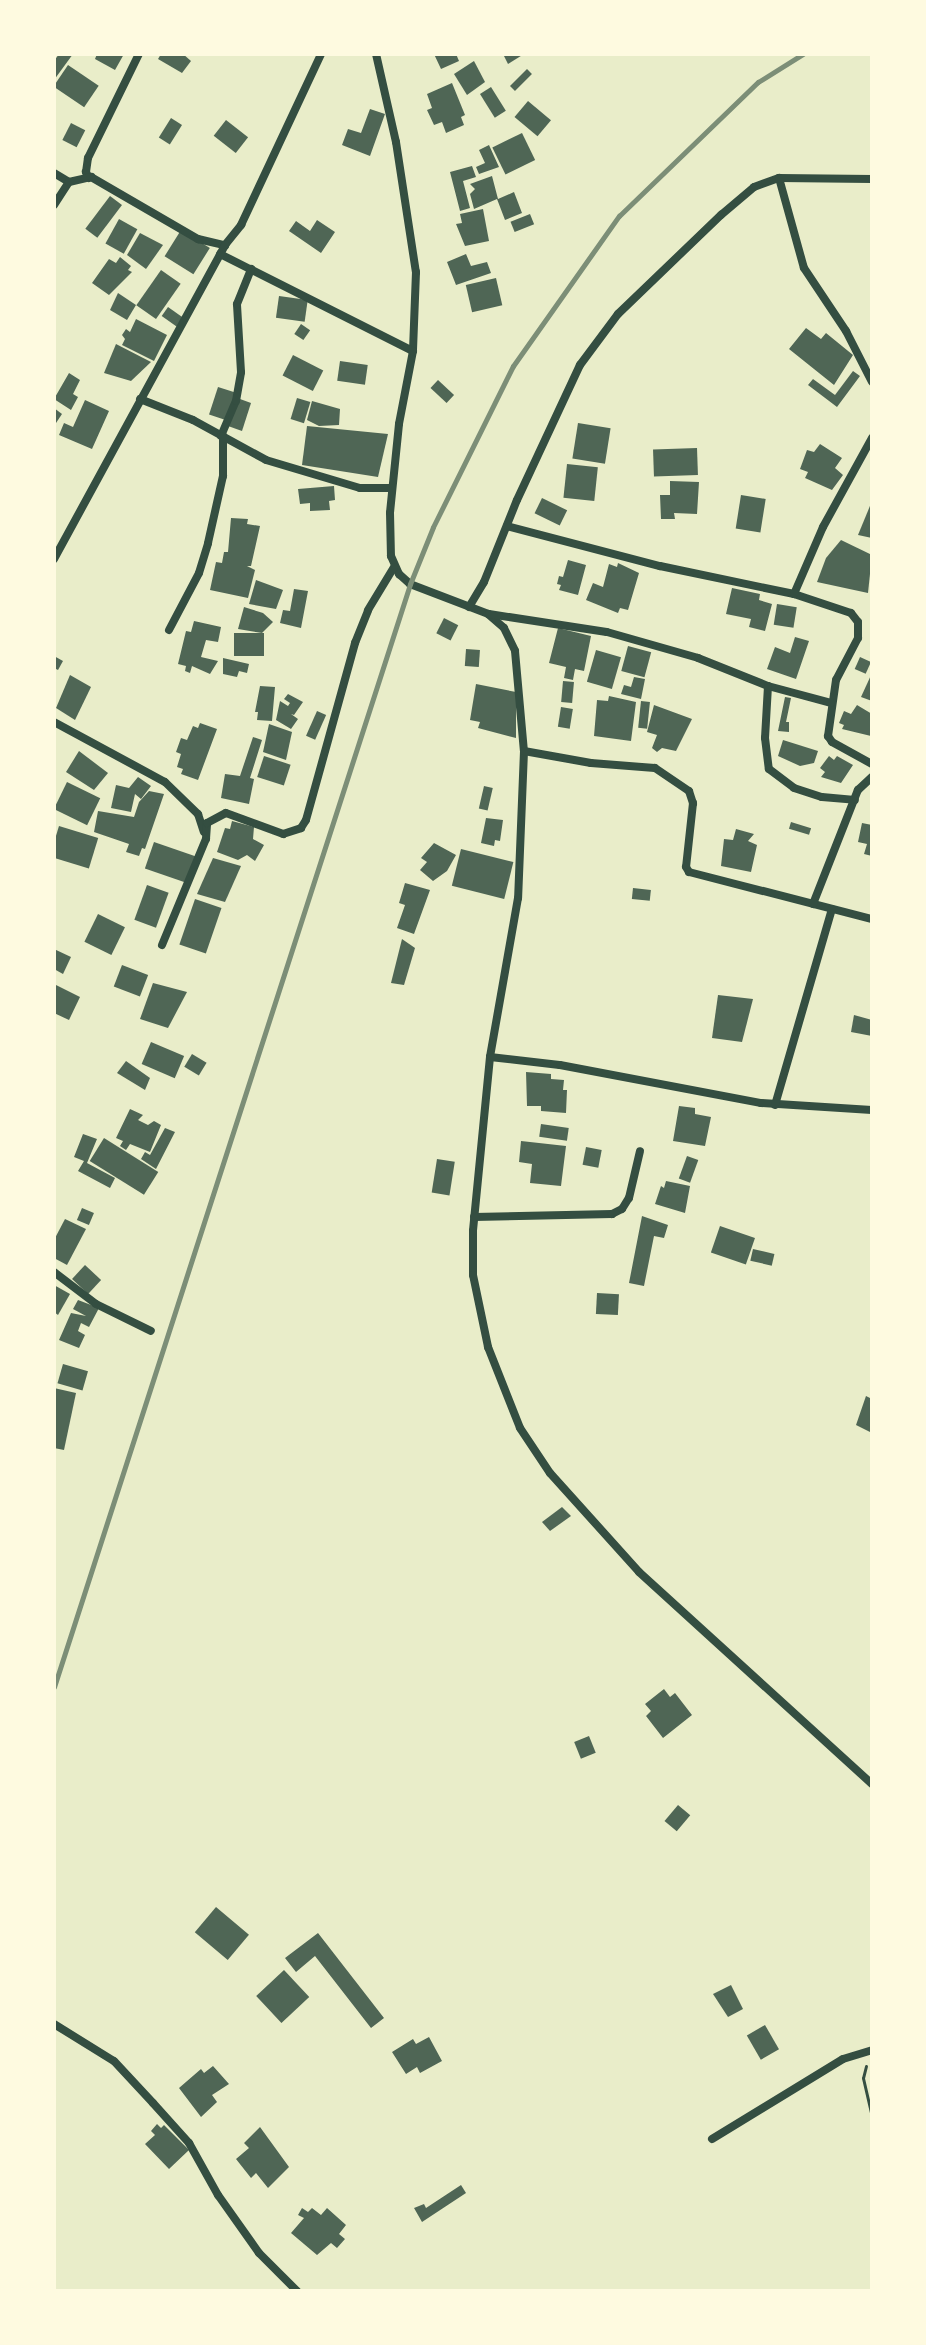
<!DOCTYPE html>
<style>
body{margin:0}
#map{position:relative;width:926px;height:2345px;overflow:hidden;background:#e9edc9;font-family:Quicksand,sans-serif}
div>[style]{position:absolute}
.building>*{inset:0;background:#4f6655;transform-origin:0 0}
.path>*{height:3px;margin:-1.5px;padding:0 1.5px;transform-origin:1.5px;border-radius:1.5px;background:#344e41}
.minor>*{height:8px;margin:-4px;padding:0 4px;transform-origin:4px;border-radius:4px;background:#344e41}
.rail>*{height:5px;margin:-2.5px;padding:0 2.5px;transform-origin:2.5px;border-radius:2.5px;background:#7c8e77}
span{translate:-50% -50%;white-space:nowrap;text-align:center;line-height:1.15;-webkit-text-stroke:7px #fefae0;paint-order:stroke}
.frame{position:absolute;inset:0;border:56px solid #fefae0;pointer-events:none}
</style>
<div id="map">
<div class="building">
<i style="clip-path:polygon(59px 54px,73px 54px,54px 80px,54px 61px)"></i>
<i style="clip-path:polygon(97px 54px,124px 54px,115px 70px,95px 59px)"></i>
<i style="clip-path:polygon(161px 54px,183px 54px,191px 61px,182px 73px,158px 59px)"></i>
<i style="clip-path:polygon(434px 54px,456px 54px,459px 61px,441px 69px)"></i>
<i style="clip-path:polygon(503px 54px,524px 54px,508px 64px)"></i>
<i style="clip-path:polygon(474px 61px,485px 82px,467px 95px,454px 74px)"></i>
<i style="left:68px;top:65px;width:37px;height:26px;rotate:34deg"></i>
<i style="left:527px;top:69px;width:7px;height:24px;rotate:45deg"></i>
<i style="clip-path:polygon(452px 83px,465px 115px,461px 117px,464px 125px,446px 133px,442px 122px,434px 125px,427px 110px,432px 108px,427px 94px)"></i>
<i style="left:491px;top:87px;width:28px;height:13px;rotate:58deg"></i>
<i style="left:528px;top:101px;width:30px;height:21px;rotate:40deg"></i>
<i style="clip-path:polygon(370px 109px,385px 114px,370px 156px,342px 145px,348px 129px,361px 133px)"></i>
<i style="left:171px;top:118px;width:13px;height:23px;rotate:32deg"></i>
<i style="left:226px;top:120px;width:28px;height:20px;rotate:38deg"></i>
<i style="left:71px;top:123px;width:16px;height:19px;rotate:27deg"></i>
<i style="left:522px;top:133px;width:30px;height:33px;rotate:64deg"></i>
<i style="clip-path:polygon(489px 145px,499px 167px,479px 174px,476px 167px,485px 163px,479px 150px)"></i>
<i style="clip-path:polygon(472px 166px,476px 177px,463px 181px,470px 208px,460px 211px,450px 172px)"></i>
<i style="clip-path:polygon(492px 176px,498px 199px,514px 192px,522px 213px,505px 220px,497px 199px,474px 209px,470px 194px,475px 189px,470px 184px)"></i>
<i style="left:110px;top:196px;width:15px;height:41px;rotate:37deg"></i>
<i style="clip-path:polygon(483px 209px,489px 241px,465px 246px,456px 224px,462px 223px,460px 214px)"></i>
<i style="left:530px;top:214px;width:11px;height:21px;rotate:68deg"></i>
<i style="left:119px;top:219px;width:21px;height:28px;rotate:29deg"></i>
<i style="clip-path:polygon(317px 220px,335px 232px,321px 253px,289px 231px,296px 221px,310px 231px)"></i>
<i style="left:181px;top:230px;width:34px;height:31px;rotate:32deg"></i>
<i style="clip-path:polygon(140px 233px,163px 245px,146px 269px,127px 255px)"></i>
<i style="clip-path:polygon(466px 254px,471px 266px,487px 262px,491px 273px,456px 285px,447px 262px)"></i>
<i style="clip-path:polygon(120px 257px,131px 266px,128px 270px,132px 272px,109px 295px,92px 283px,109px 259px,116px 263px)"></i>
<i style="left:161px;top:270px;width:24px;height:43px;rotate:35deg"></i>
<i style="left:496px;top:278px;width:28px;height:31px;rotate:77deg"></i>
<i style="clip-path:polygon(118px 293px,136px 305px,127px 320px,110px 310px)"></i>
<i style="left:279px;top:296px;width:29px;height:22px;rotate:8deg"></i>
<i style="left:168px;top:307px;width:19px;height:11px;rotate:35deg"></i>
<i style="clip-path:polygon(136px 319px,167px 335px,154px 361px,122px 345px,125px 339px,122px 335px,126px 329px,130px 332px)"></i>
<i style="left:301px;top:324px;width:11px;height:12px;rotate:34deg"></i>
<i style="clip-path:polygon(806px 328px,821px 339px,826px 333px,853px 355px,834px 385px,789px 349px)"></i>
<i style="clip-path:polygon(116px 344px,151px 362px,131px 381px,104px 373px)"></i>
<i style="left:293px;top:355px;width:34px;height:23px;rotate:27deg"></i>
<i style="left:340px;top:361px;width:28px;height:20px;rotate:8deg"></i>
<i style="clip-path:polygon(853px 371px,860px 376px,837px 407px,808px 385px,813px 379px,835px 395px)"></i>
<i style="clip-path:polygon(69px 373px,80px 380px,73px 394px,78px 397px,71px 410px,54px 399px)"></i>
<i style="left:438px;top:380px;width:22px;height:11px;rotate:43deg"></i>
<i style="left:218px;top:387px;width:19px;height:29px;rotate:18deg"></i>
<i style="left:297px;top:398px;width:14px;height:22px;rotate:17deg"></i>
<i style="clip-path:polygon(240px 399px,251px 403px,242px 431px,228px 426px)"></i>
<i style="clip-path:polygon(85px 400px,109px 411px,92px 449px,59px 435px,64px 423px,73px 427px)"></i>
<i style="clip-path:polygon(312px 401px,340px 409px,339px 425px,319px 426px,307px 420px)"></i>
<i style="clip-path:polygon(54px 408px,62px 414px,54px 426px)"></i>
<i style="left:578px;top:423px;width:33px;height:36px;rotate:9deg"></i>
<i style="clip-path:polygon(307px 426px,388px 434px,378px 477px,302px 465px)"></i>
<i style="clip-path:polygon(820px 444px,842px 458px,835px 468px,843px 475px,832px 490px,805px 478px,808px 472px,800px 469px,807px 450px,814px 452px)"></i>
<i style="left:697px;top:448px;width:27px;height:44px;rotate:88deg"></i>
<i style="left:567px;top:464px;width:31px;height:34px;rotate:6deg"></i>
<i style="clip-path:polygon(670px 481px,699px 482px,697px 514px,674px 513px,675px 519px,661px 519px,660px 495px,670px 495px)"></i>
<i style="clip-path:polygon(334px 486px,335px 500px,329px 501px,330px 510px,310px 511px,310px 503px,300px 504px,298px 489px)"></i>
<i style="left:741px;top:495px;width:25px;height:34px;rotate:9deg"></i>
<i style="left:542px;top:498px;width:28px;height:17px;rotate:26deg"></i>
<i style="clip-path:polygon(872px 501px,872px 538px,858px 535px)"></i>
<i style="clip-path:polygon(231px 518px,248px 519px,247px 524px,260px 526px,251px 566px,247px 566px,255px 570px,248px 598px,210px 590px,216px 562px,222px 563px,224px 552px,228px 552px)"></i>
<i style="clip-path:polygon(841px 540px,872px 555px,868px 593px,817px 582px,826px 558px)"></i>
<i style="clip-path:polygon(568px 560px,586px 565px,578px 595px,559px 590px,561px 585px,557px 584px,559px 576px,563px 577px)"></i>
<i style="clip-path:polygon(618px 563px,639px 573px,628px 610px,620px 608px,618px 613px,586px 600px,593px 583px,603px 587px,609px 564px,617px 567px)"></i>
<i style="clip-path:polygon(256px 580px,283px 590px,276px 609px,249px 604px)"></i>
<i style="clip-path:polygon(732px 588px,760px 594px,759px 600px,772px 604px,765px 631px,749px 627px,751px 619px,726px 614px)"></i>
<i style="clip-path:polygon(294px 589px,308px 591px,301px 628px,280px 623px,283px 610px,290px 611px)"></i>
<i style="left:777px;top:604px;width:20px;height:21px;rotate:9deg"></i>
<i style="clip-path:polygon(244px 607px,263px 613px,273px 622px,262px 633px,238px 629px)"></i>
<i style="left:444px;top:618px;width:16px;height:17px;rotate:27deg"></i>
<i style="clip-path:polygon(194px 621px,221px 627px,218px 642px,206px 640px,201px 657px,218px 661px,210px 674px,192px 666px,190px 673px,185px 671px,186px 666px,178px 664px,186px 631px,191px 632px)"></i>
<i style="clip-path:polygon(558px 628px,591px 636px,584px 671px,575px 669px,573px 680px,564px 678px,566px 667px,549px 663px)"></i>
<i style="left:234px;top:633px;width:30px;height:23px"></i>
<i style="clip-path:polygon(795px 637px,809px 641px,796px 679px,767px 669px,775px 647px,790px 653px)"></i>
<i style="left:628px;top:646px;width:24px;height:26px;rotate:15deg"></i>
<i style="left:466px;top:649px;width:14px;height:17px;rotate:4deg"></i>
<i style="left:596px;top:650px;width:26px;height:33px;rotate:16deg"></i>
<i style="clip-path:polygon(54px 656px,63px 661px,58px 670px,54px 668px)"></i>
<i style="left:860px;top:657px;width:12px;height:13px;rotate:24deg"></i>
<i style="clip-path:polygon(223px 658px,249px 664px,247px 673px,239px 671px,237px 677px,223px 674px)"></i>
<i style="clip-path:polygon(872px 673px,872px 701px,861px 697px)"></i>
<i style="clip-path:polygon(70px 675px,91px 687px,75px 720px,56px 708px)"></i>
<i style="clip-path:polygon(634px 677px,645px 679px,641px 699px,621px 694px,624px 685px,631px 687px)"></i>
<i style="left:563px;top:681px;width:11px;height:21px;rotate:5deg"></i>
<i style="clip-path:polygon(476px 684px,516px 692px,516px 738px,478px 728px,480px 722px,470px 720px)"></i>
<i style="clip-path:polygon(260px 686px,275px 687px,272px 721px,257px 720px,258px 712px,255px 712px)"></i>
<i style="clip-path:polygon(288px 694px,303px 702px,294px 715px,291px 714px,298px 719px,291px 729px,276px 720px,280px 701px,288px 706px,290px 703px,284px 699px)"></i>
<i style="clip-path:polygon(609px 696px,636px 702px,631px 741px,594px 736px,597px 700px,608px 701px)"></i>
<i style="clip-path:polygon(785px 697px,791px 698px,786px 722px,789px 722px,789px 732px,778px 731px)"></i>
<i style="left:641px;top:701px;width:9px;height:27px;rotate:6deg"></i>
<i style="clip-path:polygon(654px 705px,692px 719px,676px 751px,662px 748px,657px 752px,652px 748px,657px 735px,647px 732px)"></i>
<i style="clip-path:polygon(857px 705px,872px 714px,871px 736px,842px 729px,844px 725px,839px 723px,844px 711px,851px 714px)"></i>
<i style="left:561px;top:707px;width:12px;height:20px;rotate:9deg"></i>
<i style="left:317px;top:711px;width:10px;height:27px;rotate:24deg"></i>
<i style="clip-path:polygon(200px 723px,217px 729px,198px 780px,181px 774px,183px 769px,177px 767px,181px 754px,176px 752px,181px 738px,187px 740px,193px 726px,198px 728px)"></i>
<i style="clip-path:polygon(269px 724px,292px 732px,286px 760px,263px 752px)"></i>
<i style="clip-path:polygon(253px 737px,262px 740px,250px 778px,254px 779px,249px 804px,221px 798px,225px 774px,240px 776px)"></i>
<i style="clip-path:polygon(783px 740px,818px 751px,814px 763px,800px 766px,778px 756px)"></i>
<i style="clip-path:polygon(79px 751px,108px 773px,94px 790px,66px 772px)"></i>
<i style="left:264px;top:756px;width:28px;height:22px;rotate:18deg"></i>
<i style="clip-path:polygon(829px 756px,834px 760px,837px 756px,853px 765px,841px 783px,821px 777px,825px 772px,820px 768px)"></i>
<i style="clip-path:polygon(138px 777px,151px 786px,141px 799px,135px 794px,131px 812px,111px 808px,116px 785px,129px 788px)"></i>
<i style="left:67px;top:782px;width:37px;height:30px;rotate:26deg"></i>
<i style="left:484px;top:786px;width:9px;height:23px;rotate:13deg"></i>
<i style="clip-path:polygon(149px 791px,164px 794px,145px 849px,142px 848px,139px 856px,126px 852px,129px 844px,94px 832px,98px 811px,134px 817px,139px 802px)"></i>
<i style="clip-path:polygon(486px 818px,503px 820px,500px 841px,495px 840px,494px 846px,481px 843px)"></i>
<i style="clip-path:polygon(232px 821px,254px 827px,253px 839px,264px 845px,255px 861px,247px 855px,238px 860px,217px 852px,225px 828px,230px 829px)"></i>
<i style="left:791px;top:822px;width:21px;height:7px;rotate:17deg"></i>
<i style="clip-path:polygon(862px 823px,872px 825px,872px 856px,864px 854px,867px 844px,858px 842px)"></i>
<i style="left:59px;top:826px;width:41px;height:32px;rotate:17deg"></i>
<i style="clip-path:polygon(736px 829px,754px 834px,748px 841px,757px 845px,751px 872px,721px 866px,724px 839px,733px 840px)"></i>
<i style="left:154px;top:842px;width:46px;height:28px;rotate:19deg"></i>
<i style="clip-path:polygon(434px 843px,456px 855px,447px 871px,433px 881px,420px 870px,427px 862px,421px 858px)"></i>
<i style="left:461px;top:849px;width:54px;height:38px;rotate:14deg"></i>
<i style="clip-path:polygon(213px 858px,241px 866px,225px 902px,197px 894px)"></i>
<i style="clip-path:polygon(405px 883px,430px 890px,414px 934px,397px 928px,405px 905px,399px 903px)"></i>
<i style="left:147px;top:885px;width:23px;height:37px;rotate:20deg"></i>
<i style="left:633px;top:888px;width:18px;height:11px;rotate:6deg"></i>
<i style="left:195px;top:899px;width:28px;height:48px;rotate:19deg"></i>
<i style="left:98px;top:914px;width:30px;height:31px;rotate:26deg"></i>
<i style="clip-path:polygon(402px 939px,415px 948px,404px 985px,391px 983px)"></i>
<i style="clip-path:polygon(54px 949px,71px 957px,63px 974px,54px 969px)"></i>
<i style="left:122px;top:965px;width:28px;height:23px;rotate:21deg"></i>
<i style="clip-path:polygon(153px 983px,187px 992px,168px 1028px,140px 1019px)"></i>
<i style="clip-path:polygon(54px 984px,80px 997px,69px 1020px,54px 1013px)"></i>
<i style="clip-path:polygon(718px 995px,753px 999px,742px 1042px,712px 1038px)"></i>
<i style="clip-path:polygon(854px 1015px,872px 1020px,872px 1036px,851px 1032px)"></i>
<i style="left:151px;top:1042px;width:36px;height:24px;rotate:23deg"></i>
<i style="left:192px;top:1054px;width:17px;height:15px;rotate:31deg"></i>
<i style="clip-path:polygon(126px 1061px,150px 1078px,145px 1090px,117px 1073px)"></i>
<i style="clip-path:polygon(526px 1072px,551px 1074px,551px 1079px,564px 1080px,563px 1090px,567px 1090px,566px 1113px,541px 1111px,541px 1106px,527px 1106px)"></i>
<i style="clip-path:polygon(679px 1106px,695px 1108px,695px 1114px,711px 1117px,705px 1146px,673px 1141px)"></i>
<i style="clip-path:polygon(130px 1109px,143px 1115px,138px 1120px,148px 1125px,154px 1121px,161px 1125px,150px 1152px,130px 1144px,126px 1150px,120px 1146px,123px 1141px,116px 1138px)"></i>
<i style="left:541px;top:1124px;width:28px;height:13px;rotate:8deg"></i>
<i style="clip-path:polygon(165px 1128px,175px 1132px,156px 1169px,141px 1159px,145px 1152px,150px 1155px)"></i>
<i style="clip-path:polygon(83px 1134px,97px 1139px,87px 1163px,115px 1178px,110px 1188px,78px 1171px,84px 1161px,74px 1157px)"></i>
<i style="left:104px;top:1138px;width:64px;height:27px;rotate:32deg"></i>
<i style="clip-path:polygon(521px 1141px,566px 1146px,561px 1186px,530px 1183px,532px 1164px,519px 1162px)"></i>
<i style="left:586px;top:1147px;width:16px;height:18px;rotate:11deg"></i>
<i style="left:687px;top:1156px;width:12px;height:24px;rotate:20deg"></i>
<i style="left:437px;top:1159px;width:18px;height:34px;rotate:9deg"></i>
<i style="clip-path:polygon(666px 1181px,690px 1186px,685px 1213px,655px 1204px,661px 1186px,664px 1188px)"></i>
<i style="left:82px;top:1208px;width:13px;height:13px;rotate:23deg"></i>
<i style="clip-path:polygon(642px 1216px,668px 1225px,664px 1238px,654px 1236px,644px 1286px,629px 1283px)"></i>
<i style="clip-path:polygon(65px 1219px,86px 1229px,67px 1265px,54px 1258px,54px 1240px)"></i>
<i style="left:720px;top:1226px;width:37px;height:28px;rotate:19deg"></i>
<i style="left:753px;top:1249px;width:22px;height:12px;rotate:13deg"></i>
<i style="left:85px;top:1265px;width:22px;height:19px;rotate:43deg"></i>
<i style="clip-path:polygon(54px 1285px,70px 1294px,58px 1315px,54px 1312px)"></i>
<i style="left:597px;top:1293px;width:22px;height:21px;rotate:3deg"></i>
<i style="clip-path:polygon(78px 1300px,99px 1308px,89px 1327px,81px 1323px,78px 1331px,85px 1335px,79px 1348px,59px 1340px,71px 1313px,86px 1316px,73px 1309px)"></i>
<i style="left:63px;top:1364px;width:26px;height:20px;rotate:16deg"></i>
<i style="clip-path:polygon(54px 1388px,76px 1393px,64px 1450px,54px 1448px)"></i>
<i style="clip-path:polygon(866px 1396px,872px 1399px,872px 1433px,856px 1425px)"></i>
<i style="clip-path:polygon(562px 1507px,571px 1516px,550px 1531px,542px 1522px)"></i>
<i style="clip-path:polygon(664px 1689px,670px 1697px,675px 1693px,692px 1715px,663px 1738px,646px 1716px,651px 1711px,645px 1704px)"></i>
<i style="left:589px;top:1736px;width:18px;height:16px;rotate:68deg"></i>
<i style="left:678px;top:1805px;width:16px;height:21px;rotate:40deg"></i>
<i style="left:216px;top:1907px;width:43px;height:33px;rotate:40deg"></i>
<i style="clip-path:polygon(318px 1933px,384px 2018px,371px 2028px,315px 1956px,296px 1972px,285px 1958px)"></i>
<i style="left:284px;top:1970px;width:37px;height:38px;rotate:47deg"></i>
<i style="clip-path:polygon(731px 1985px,743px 2009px,728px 2017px,713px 1994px)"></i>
<i style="left:765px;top:2025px;width:28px;height:21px;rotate:60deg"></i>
<i style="clip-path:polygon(429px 2037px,442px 2061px,420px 2073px,417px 2067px,406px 2074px,392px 2052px,413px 2039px,416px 2044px)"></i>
<i style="clip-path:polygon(213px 2066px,229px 2084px,212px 2095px,217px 2102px,201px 2117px,179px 2088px,201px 2069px,204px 2073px)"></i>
<i style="clip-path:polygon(157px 2124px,161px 2128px,164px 2125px,189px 2150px,169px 2169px,145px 2144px,155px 2135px,151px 2131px)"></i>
<i style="clip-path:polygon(260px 2127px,289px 2167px,268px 2188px,256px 2173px,251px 2178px,236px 2159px,249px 2148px,244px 2143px)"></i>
<i style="clip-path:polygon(461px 2185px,466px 2193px,422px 2222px,414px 2208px,424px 2204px,426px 2208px)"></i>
<i style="clip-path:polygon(302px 2208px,308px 2212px,312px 2208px,321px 2215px,327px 2208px,346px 2225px,339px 2234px,345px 2239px,337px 2248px,331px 2243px,317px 2255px,291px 2233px,304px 2218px,298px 2215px)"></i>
</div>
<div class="path">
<i style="left:866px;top:2066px;width:12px;rotate:104deg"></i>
<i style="left:863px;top:2078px;width:40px;rotate:77deg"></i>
</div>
<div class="minor">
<i style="left:376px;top:54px;width:90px;rotate:77.2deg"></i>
<i style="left:396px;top:142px;width:132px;rotate:81.3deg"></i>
<i style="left:416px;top:272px;width:79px;rotate:92.2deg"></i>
<i style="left:413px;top:351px;width:74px;rotate:100.9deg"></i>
<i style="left:399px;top:424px;width:89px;rotate:95.8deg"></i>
<i style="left:390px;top:513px;width:43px;rotate:88.7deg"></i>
<i style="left:391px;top:556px;width:20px;rotate:66deg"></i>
<i style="left:399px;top:574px;width:15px;rotate:42deg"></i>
<i style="left:410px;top:584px;width:84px;rotate:21deg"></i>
<i style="left:488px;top:614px;width:21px;rotate:41deg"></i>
<i style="left:504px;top:628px;width:25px;rotate:64deg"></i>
<i style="left:515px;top:651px;width:100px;rotate:84.9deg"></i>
<i style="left:524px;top:751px;width:147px;rotate:92.3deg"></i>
<i style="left:518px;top:898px;width:161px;rotate:100deg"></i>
<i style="left:490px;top:1057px;width:175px;rotate:95.6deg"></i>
<i style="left:473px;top:1231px;width:44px;rotate:90deg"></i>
<i style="left:473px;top:1275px;width:74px;rotate:78.2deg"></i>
<i style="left:488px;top:1347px;width:87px;rotate:68.4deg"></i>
<i style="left:520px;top:1428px;width:54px;rotate:56.3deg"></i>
<i style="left:550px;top:1473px;width:133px;rotate:48deg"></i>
<i style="left:639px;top:1572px;width:315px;rotate:42.3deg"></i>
<i style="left:54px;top:173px;width:17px;rotate:31deg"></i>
<i style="left:89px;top:178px;width:7px;rotate:-117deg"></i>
<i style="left:86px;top:172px;width:14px;rotate:-82deg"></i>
<i style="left:88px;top:158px;width:116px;rotate:-63.9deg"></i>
<i style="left:779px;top:178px;width:93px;rotate:74.5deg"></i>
<i style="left:804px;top:268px;width:76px;rotate:56.3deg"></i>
<i style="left:846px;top:331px;width:57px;rotate:63deg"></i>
<i style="left:54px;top:205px;width:27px;rotate:-57deg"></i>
<i style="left:69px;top:182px;width:23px;rotate:-13deg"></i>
<i style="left:91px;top:177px;width:124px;rotate:30.1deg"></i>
<i style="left:198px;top:239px;width:28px;rotate:13deg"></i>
<i style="left:225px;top:245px;width:26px;rotate:-51deg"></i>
<i style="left:241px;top:225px;width:189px;rotate:-64.9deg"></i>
<i style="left:220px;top:254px;width:216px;rotate:26.7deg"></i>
<i style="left:140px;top:399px;width:57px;rotate:21.6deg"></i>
<i style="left:193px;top:420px;width:83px;rotate:28.7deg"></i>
<i style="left:266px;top:460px;width:98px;rotate:16.6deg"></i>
<i style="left:360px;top:488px;width:32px"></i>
<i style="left:221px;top:436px;width:38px;rotate:-67deg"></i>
<i style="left:236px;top:401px;width:29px;rotate:-80deg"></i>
<i style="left:241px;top:372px;width:68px;rotate:-93.4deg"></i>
<i style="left:237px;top:304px;width:38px;rotate:-68deg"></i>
<i style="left:507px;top:526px;width:158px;rotate:14.7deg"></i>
<i style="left:660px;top:566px;width:137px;rotate:11.8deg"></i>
<i style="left:794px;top:594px;width:60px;rotate:18.4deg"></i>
<i style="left:851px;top:613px;width:11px;rotate:52deg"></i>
<i style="left:858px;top:622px;width:16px;rotate:90deg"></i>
<i style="left:858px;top:638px;width:47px;rotate:117.6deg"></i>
<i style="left:836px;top:680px;width:57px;rotate:98.1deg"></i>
<i style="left:828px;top:736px;width:7px;rotate:56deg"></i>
<i style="left:832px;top:742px;width:46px;rotate:28.8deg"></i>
<i style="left:54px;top:559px;width:358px;rotate:-61.4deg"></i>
<i style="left:794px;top:594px;width:73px;rotate:-66.6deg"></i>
<i style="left:823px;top:527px;width:102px;rotate:-61.2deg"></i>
<i style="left:469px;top:607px;width:29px;rotate:-59deg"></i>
<i style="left:484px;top:582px;width:88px;rotate:-68.1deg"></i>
<i style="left:517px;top:500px;width:149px;rotate:-65deg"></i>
<i style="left:580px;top:365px;width:64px;rotate:-53.3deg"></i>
<i style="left:618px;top:314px;width:143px;rotate:-43.9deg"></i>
<i style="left:721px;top:215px;width:43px;rotate:-40.3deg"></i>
<i style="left:754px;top:187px;width:27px;rotate:-20deg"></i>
<i style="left:779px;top:178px;width:93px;rotate:0.6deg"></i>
<i style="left:489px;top:614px;width:119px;rotate:8.7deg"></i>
<i style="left:607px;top:632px;width:95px;rotate:15.9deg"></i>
<i style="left:698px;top:658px;width:75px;rotate:21.8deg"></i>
<i style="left:768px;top:686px;width:65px;rotate:15.1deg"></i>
<i style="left:169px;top:630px;width:64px;rotate:-62.2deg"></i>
<i style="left:199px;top:573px;width:31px;rotate:-73deg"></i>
<i style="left:208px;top:543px;width:69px;rotate:-77.4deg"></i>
<i style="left:223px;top:476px;width:40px;rotate:-90deg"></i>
<i style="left:768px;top:686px;width:52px;rotate:93.3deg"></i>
<i style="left:765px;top:738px;width:31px;rotate:83deg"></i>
<i style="left:769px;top:769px;width:31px;rotate:37deg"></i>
<i style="left:794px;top:788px;width:29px;rotate:18deg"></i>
<i style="left:822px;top:797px;width:33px;rotate:5deg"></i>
<i style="left:54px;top:722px;width:126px;rotate:28.4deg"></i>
<i style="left:165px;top:782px;width:46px;rotate:44.1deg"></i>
<i style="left:198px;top:814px;width:19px;rotate:72deg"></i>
<i style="left:524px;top:751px;width:68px;rotate:10.2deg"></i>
<i style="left:591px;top:763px;width:64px;rotate:4.5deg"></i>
<i style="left:655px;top:768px;width:41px;rotate:34.1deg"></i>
<i style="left:689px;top:791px;width:13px;rotate:72deg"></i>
<i style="left:693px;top:803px;width:64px;rotate:96.2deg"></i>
<i style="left:686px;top:867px;width:6px;rotate:59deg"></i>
<i style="left:689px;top:872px;width:189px;rotate:14.4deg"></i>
<i style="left:813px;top:904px;width:123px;rotate:-68.5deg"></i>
<i style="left:858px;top:790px;width:19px;rotate:-43deg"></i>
<i style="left:162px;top:945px;width:115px;rotate:-67.5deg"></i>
<i style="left:206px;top:839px;width:16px;rotate:-86deg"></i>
<i style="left:207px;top:823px;width:21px;rotate:-28deg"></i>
<i style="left:226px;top:813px;width:61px;rotate:20.2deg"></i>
<i style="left:283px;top:834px;width:19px;rotate:-18deg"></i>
<i style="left:301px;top:828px;width:9px;rotate:-58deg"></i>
<i style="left:306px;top:820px;width:184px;rotate:-74.5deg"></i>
<i style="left:355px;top:643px;width:35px;rotate:-68deg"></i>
<i style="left:368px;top:610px;width:50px;rotate:-58.8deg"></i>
<i style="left:490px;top:1057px;width:70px;rotate:6.5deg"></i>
<i style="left:560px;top:1065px;width:205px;rotate:10.7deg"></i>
<i style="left:761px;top:1103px;width:111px;rotate:3.6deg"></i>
<i style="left:775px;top:1105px;width:204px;rotate:-73.8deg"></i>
<i style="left:474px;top:1217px;width:138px;rotate:-1.2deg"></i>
<i style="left:612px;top:1214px;width:11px;rotate:-27deg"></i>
<i style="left:622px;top:1209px;width:13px;rotate:-58deg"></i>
<i style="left:629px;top:1198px;width:48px;rotate:-76.8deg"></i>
<i style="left:54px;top:1272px;width:53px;rotate:37.3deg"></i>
<i style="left:96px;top:1304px;width:61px;rotate:26.1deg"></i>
<i style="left:54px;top:2024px;width:70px;rotate:31.7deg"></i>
<i style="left:114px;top:2061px;width:57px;rotate:47.1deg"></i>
<i style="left:153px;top:2103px;width:54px;rotate:48deg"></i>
<i style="left:189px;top:2143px;width:60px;rotate:60.9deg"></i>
<i style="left:218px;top:2195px;width:71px;rotate:54.7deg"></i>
<i style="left:259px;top:2253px;width:54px;rotate:45deg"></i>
<i style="left:712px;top:2139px;width:153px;rotate:-31.4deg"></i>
<i style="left:843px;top:2059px;width:30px;rotate:-17deg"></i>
</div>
<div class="rail">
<i style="left:54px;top:1687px;width:1159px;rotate:-72.11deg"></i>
<i style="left:410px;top:584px;width:61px;rotate:-68deg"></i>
<i style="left:433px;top:527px;width:180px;rotate:-63.6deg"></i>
<i style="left:513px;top:366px;width:184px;rotate:-54.8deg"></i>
<i style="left:619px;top:216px;width:193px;rotate:-44deg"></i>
<i style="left:758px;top:82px;width:53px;rotate:-31.9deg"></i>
</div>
<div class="frame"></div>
</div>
